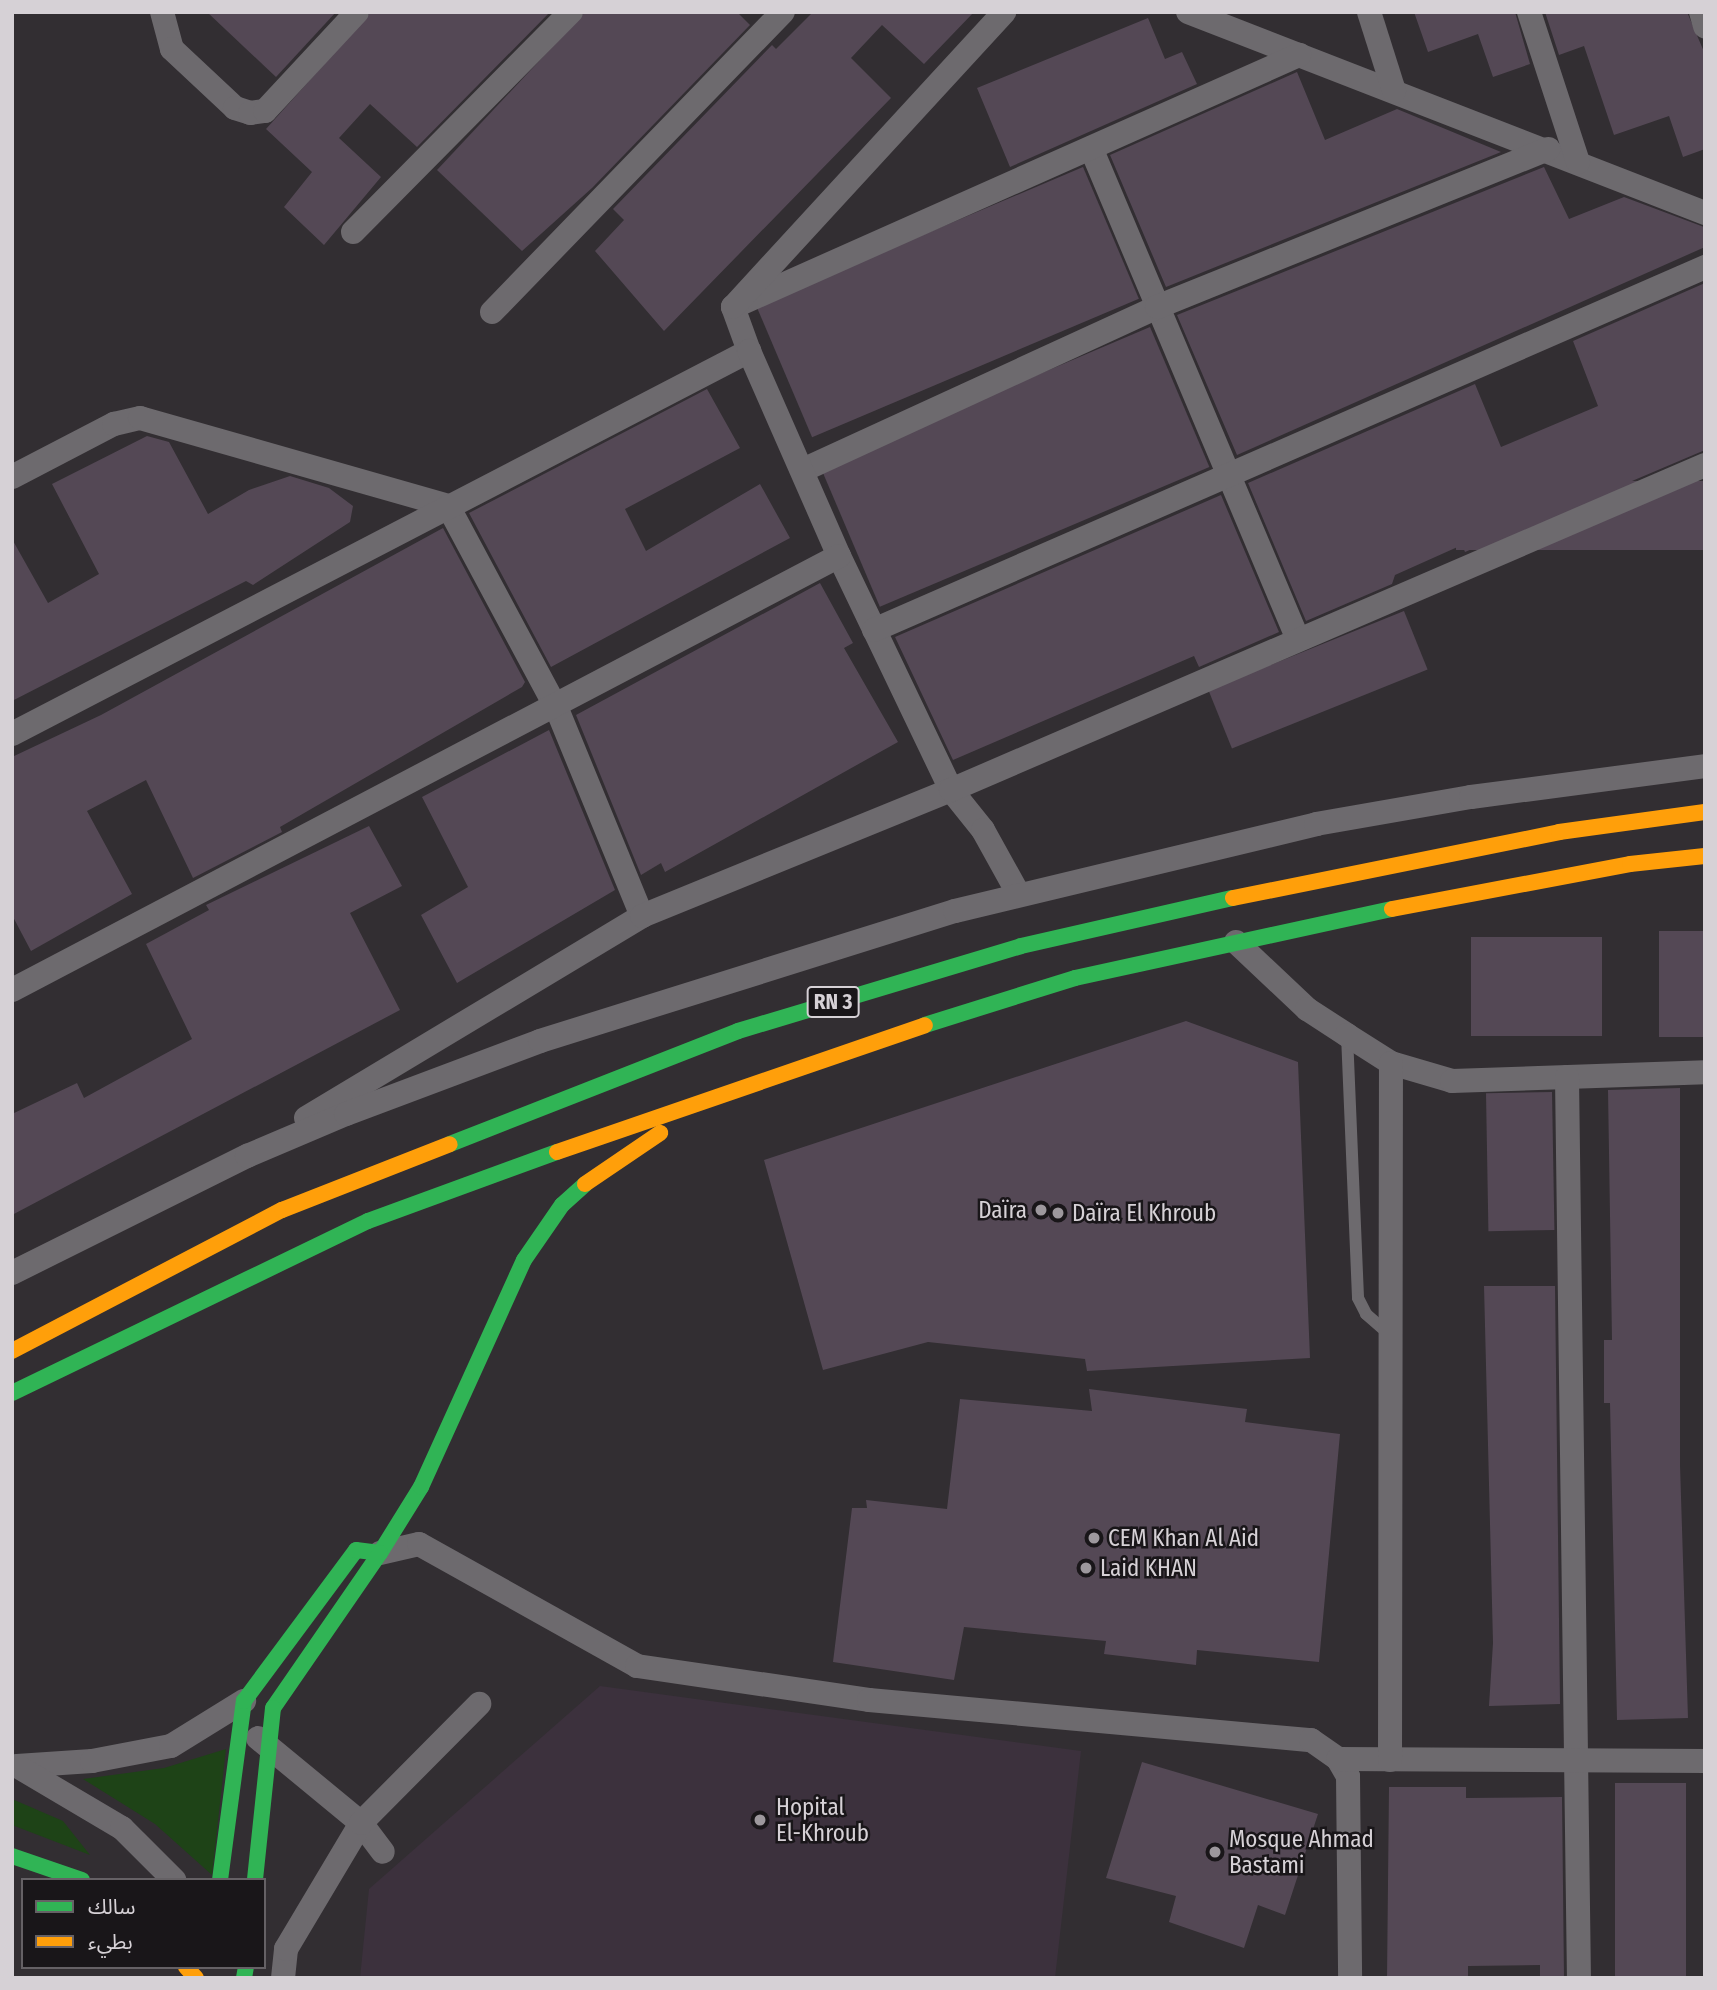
<!DOCTYPE html>
<meta charset="utf-8">
<style>
body{margin:0}
#map{position:relative;width:1717px;height:1990px;overflow:hidden;background:#322e32;font-family:"Fira Sans Condensed","Noto Sans Arabic",sans-serif}
div>[style]{position:absolute}
.built>*{inset:0;background:#3c313d}
.green>*{inset:0;background:#1e4317}
.building>*{inset:0;background:#544855;transform-origin:0 0}
.lane>*{height:12px;margin:-6px;padding:0 6px;transform-origin:6px;border-radius:6px;background:#6d6a6e}
.street>*{height:24px;margin:-12px;padding:0 12px;transform-origin:12px;border-radius:12px;background:#6d6a6e}
.fast>*{height:16px;margin:-8px;padding:0 8px;transform-origin:8px;border-radius:8px;background:#30b455}
.slow>*{height:16px;margin:-8px;padding:0 8px;transform-origin:8px;border-radius:8px;background:#ff9f0a}
.dots>*{width:19px;height:19px;translate:-50% -50%;box-sizing:border-box;border:4px solid #191619;border-radius:50%}
span{translate:-50% -50%;white-space:nowrap;text-align:center;line-height:1.15;-webkit-text-stroke:5px #191619;paint-order:stroke}
.shield-label span{padding:2px 5px;background:#191619;border:2px solid;border-radius:5px;-webkit-text-stroke-width:0}
.shield-label{font-size:21px;color:#d6d1d6;font-weight:700}
.poi-label{font-size:23px;color:#d6d1d6}
.right{translate:-100% -50%;text-align:right}
.left{translate:0 -50%;text-align:left}
.frame{position:absolute;inset:0;border:14px solid #d6d1d6;pointer-events:none}
.legend{position:absolute;left:21px;top:1878px;width:245px;height:91px;box-sizing:border-box;background:#191619;border:2px solid #656165;margin:0;padding:9px 12px;list-style:none;font-size:21px;color:#d6d1d6}
.legend li{display:flex;align-items:center;gap:14px;height:35px}
.legend b{width:35px;border:2px solid #656165}
</style>
<div id="map">
<div class="built">
<i style="clip-path:polygon(600px 1686px,1081px 1751px,1055px 1978px,360px 1978px,369px 1889px)"></i>
</div>
<div class="green">
<i style="clip-path:polygon(226px 1749px,212px 1875px,155px 1824px,83px 1779px,164px 1768px)"></i>
<i style="clip-path:polygon(12px 1799px,63px 1821px,90px 1855px,12px 1825px)"></i>
</div>
<div class="building">
<i style="clip-path:polygon(207px 12px,336px 12px,276px 77px)"></i>
<i style="clip-path:polygon(371px 12px,550px 12px,417px 147px,370px 104px,339px 138px,381px 177px,324px 245px,284px 207px,312px 172px,266px 129px)"></i>
<i style="clip-path:polygon(585px 12px,737px 12px,750px 25px,592px 188px,522px 251px,437px 170px)"></i>
<i style="clip-path:polygon(813px 12px,974px 12px,924px 64px,882px 25px,851px 58px,891px 98px,664px 331px,595px 251px,624px 220px,613px 209px,772px 45px,776px 49px)"></i>
<i style="clip-path:polygon(1414px 12px,1515px 12px,1530px 64px,1493px 77px,1478px 34px,1428px 52px)"></i>
<i style="clip-path:polygon(1545px 12px,1687px 12px,1705px 54px,1705px 149px,1683px 157px,1669px 116px,1614px 135px,1584px 46px,1559px 55px)"></i>
<i style="clip-path:polygon(1148px 18px,1165px 59px,1182px 52px,1197px 84px,1010px 167px,977px 88px)"></i>
<i style="clip-path:polygon(1297px 72px,1325px 140px,1397px 109px,1501px 152px,1166px 287px,1110px 155px)"></i>
<i style="left:1083px;top:167px;width:143px;height:355px;rotate:67deg"></i>
<i style="clip-path:polygon(1544px 167px,1569px 219px,1624px 197px,1704px 227px,1705px 247px,1237px 455px,1177px 315px)"></i>
<i style="clip-path:polygon(1705px 283px,1705px 450px,1465px 552px,1462px 545px,1395px 575px,1392px 584px,1306px 621px,1248px 483px,1475px 384px,1501px 447px,1598px 406px,1573px 341px)"></i>
<i style="left:1150px;top:327px;width:152px;height:358px;rotate:67deg"></i>
<i style="clip-path:polygon(707px 389px,740px 448px,625px 509px,646px 551px,760px 484px,790px 538px,551px 667px,469px 513px)"></i>
<i style="clip-path:polygon(147px 436px,169px 442px,208px 514px,249px 490px,290px 476px,329px 488px,353px 506px,350px 522px,253px 585px,246px 581px,12px 701px,12px 539px,48px 603px,99px 574px,52px 484px)"></i>
<i style="left:1705px;top:481px;width:69px;height:249px;rotate:90deg"></i>
<i style="clip-path:polygon(1221px 495px,1279px 632px,1199px 667px,1194px 656px,953px 760px,895px 637px)"></i>
<i style="clip-path:polygon(443px 528px,525px 682px,522px 687px,280px 827px,282px 832px,193px 878px,146px 780px,87px 811px,132px 894px,31px 951px,12px 915px,12px 757px,101px 715px)"></i>
<i style="clip-path:polygon(820px 583px,853px 643px,844px 648px,898px 742px,665px 872px,661px 863px,641px 875px,576px 715px)"></i>
<i style="left:1404px;top:611px;width:63px;height:211px;rotate:68deg"></i>
<i style="clip-path:polygon(549px 730px,615px 890px,457px 983px,421px 915px,468px 887px,422px 797px)"></i>
<i style="clip-path:polygon(369px 826px,402px 886px,350px 913px,400px 1010px,12px 1215px,12px 1114px,77px 1083px,84px 1098px,192px 1039px,146px 944px,209px 910px,206px 905px)"></i>
<i style="left:1705px;top:931px;width:106px;height:46px;rotate:90deg"></i>
<i style="left:1602px;top:937px;width:99px;height:131px;rotate:90deg"></i>
<i style="clip-path:polygon(1186px 1021px,1298px 1062px,1310px 1358px,1087px 1371px,1085px 1359px,928px 1342px,823px 1370px,764px 1160px)"></i>
<i style="clip-path:polygon(1680px 1088px,1680px 1465px,1688px 1718px,1617px 1720px,1610px 1403px,1604px 1403px,1604px 1340px,1612px 1340px,1608px 1090px)"></i>
<i style="left:1552px;top:1092px;width:138px;height:66px;rotate:89deg"></i>
<i style="clip-path:polygon(1484px 1286px,1555px 1286px,1560px 1704px,1489px 1706px,1493px 1643px)"></i>
<i style="clip-path:polygon(1089px 1389px,1247px 1409px,1245px 1422px,1340px 1434px,1319px 1662px,1197px 1650px,1196px 1665px,1104px 1654px,1106px 1641px,964px 1627px,954px 1680px,833px 1662px,852px 1508px,867px 1508px,866px 1500px,947px 1509px,960px 1399px,1092px 1411px)"></i>
<i style="clip-path:polygon(1142px 1762px,1318px 1814px,1285px 1915px,1258px 1905px,1244px 1948px,1169px 1922px,1176px 1896px,1106px 1878px)"></i>
<i style="left:1615px;top:1783px;width:71px;height:195px"></i>
<i style="clip-path:polygon(1389px 1787px,1466px 1787px,1466px 1798px,1562px 1797px,1564px 1978px,1540px 1978px,1540px 1965px,1468px 1966px,1468px 1978px,1387px 1978px)"></i>
</div>
<div class="lane">
<i style="left:1347px;top:1035px;width:263px;rotate:87.6deg"></i>
<i style="left:1358px;top:1298px;width:18px;rotate:63deg"></i>
<i style="left:1366px;top:1314px;width:32px;rotate:41deg"></i>
</div>
<div class="street">
<i style="left:162px;top:12px;width:38px;rotate:75deg"></i>
<i style="left:172px;top:49px;width:86px;rotate:43.1deg"></i>
<i style="left:235px;top:108px;width:16px;rotate:18deg"></i>
<i style="left:250px;top:113px;width:15px;rotate:-8deg"></i>
<i style="left:265px;top:111px;width:135px;rotate:-47.1deg"></i>
<i style="left:1188px;top:12px;width:555px;rotate:21.25deg"></i>
<i style="left:1369px;top:12px;width:83px;rotate:72.4deg"></i>
<i style="left:1529px;top:12px;width:158px;rotate:71.9deg"></i>
<i style="left:1701px;top:12px;width:15px;rotate:74deg"></i>
<i style="left:1091px;top:148px;width:531px;rotate:67.16deg"></i>
<i style="left:353px;top:232px;width:310px;rotate:-45.3deg"></i>
<i style="left:733px;top:307px;width:620px;rotate:-24deg"></i>
<i style="left:492px;top:312px;width:418px;rotate:-45.9deg"></i>
<i style="left:749px;top:351px;width:47px;rotate:-110deg"></i>
<i style="left:733px;top:307px;width:401px;rotate:-47.4deg"></i>
<i style="left:803px;top:470px;width:390px;rotate:-24.7deg"></i>
<i style="left:1157px;top:307px;width:422px;rotate:-22deg"></i>
<i style="left:12px;top:477px;width:115px;rotate:-27.5deg"></i>
<i style="left:114px;top:424px;width:27px;rotate:-13deg"></i>
<i style="left:140px;top:418px;width:320px;rotate:15.9deg"></i>
<i style="left:448px;top:506px;width:230px;rotate:61.8deg"></i>
<i style="left:557px;top:709px;width:224px;rotate:67.7deg"></i>
<i style="left:839px;top:556px;width:259px;rotate:64.4deg"></i>
<i style="left:951px;top:790px;width:51px;rotate:51.3deg"></i>
<i style="left:983px;top:830px;width:74px;rotate:61deg"></i>
<i style="left:874px;top:630px;width:907px;rotate:-23.6deg"></i>
<i style="left:12px;top:734px;width:831px;rotate:-27.46deg"></i>
<i style="left:749px;top:351px;width:224px;rotate:66.3deg"></i>
<i style="left:839px;top:556px;width:934px;rotate:152.31deg"></i>
<i style="left:1236px;top:942px;width:98px;rotate:43.3deg"></i>
<i style="left:1307px;top:1009px;width:48px;rotate:33deg"></i>
<i style="left:1347px;top:1035px;width:52px;rotate:32.5deg"></i>
<i style="left:1391px;top:1063px;width:64px;rotate:16.4deg"></i>
<i style="left:1452px;top:1081px;width:253px;rotate:-2deg"></i>
<i style="left:1567px;top:1077px;width:901px;rotate:89.24deg"></i>
<i style="left:306px;top:1118px;width:392px;rotate:-31deg"></i>
<i style="left:642px;top:916px;width:334px;rotate:-22.2deg"></i>
<i style="left:951px;top:790px;width:821px;rotate:-23.32deg"></i>
<i style="left:12px;top:1273px;width:263px;rotate:-26.5deg"></i>
<i style="left:247px;top:1156px;width:108px;rotate:-23deg"></i>
<i style="left:346px;top:1114px;width:207px;rotate:-20.6deg"></i>
<i style="left:540px;top:1041px;width:435px;rotate:-17.4deg"></i>
<i style="left:955px;top:911px;width:371px;rotate:-13.5deg"></i>
<i style="left:1316px;top:824px;width:157px;rotate:-9.9deg"></i>
<i style="left:1471px;top:797px;width:236px;rotate:-7.5deg"></i>
<i style="left:380px;top:1553px;width:40px;rotate:-13deg"></i>
<i style="left:419px;top:1544px;width:250px;rotate:29.2deg"></i>
<i style="left:637px;top:1666px;width:234px;rotate:8.3deg"></i>
<i style="left:869px;top:1700px;width:444px;rotate:5.2deg"></i>
<i style="left:1311px;top:1740px;width:33px;rotate:35deg"></i>
<i style="left:1338px;top:1759px;width:20px;rotate:60deg"></i>
<i style="left:1348px;top:1776px;width:202px;rotate:89.4deg"></i>
<i style="left:258px;top:1738px;width:134px;rotate:39.5deg"></i>
<i style="left:361px;top:1823px;width:36px;rotate:53deg"></i>
<i style="left:1338px;top:1759px;width:367px;rotate:0.3deg"></i>
<i style="left:1390px;top:1760px;width:697px;rotate:-89.92deg"></i>
<i style="left:17px;top:1766px;width:75px;rotate:-3.8deg"></i>
<i style="left:92px;top:1761px;width:80px;rotate:-10.8deg"></i>
<i style="left:171px;top:1746px;width:86px;rotate:-31.7deg"></i>
<i style="left:17px;top:1766px;width:122px;rotate:30.6deg"></i>
<i style="left:122px;top:1828px;width:74px;rotate:45deg"></i>
<i style="left:283px;top:1978px;width:29px;rotate:-84deg"></i>
<i style="left:286px;top:1949px;width:147px;rotate:-59.2deg"></i>
<i style="left:361px;top:1823px;width:168px;rotate:-45.2deg"></i>
</div>
<div class="fast">
<i style="left:925px;top:1025px;width:157px;rotate:-17.4deg"></i>
<i style="left:1075px;top:978px;width:324px;rotate:-12.3deg"></i>
<i style="left:450px;top:1144px;width:309px;rotate:-21.4deg"></i>
<i style="left:738px;top:1031px;width:295px;rotate:-16.7deg"></i>
<i style="left:1021px;top:946px;width:217px;rotate:-12.8deg"></i>
<i style="left:12px;top:1393px;width:395px;rotate:-25.8deg"></i>
<i style="left:368px;top:1221px;width:201px;rotate:-20.1deg"></i>
<i style="left:380px;top:1553px;width:78px;rotate:-58.2deg"></i>
<i style="left:421px;top:1487px;width:249px;rotate:-65.6deg"></i>
<i style="left:524px;top:1260px;width:67px;rotate:-55.4deg"></i>
<i style="left:562px;top:1205px;width:31px;rotate:-42deg"></i>
<i style="left:12px;top:1856px;width:74px;rotate:18.9deg"></i>
<i style="left:220px;top:1880px;width:181px;rotate:-82.4deg"></i>
<i style="left:244px;top:1701px;width:188px;rotate:-53.4deg"></i>
<i style="left:356px;top:1550px;width:24px;rotate:7deg"></i>
<i style="left:380px;top:1553px;width:188px;rotate:124.6deg"></i>
<i style="left:273px;top:1708px;width:173px;rotate:96deg"></i>
<i style="left:244px;top:1978px;width:11px;rotate:-80deg"></i>
</div>
<div class="slow">
<i style="left:1233px;top:898px;width:333px;rotate:-11.4deg"></i>
<i style="left:1559px;top:832px;width:147px;rotate:-7.8deg"></i>
<i style="left:1392px;top:909px;width:242px;rotate:-10.7deg"></i>
<i style="left:1630px;top:864px;width:75px;rotate:-6.1deg"></i>
<i style="left:557px;top:1152px;width:389px;rotate:-19deg"></i>
<i style="left:585px;top:1184px;width:91px;rotate:-34.2deg"></i>
<i style="left:12px;top:1351px;width:305px;rotate:-27.6deg"></i>
<i style="left:282px;top:1210px;width:180px;rotate:-21.4deg"></i>
<i style="left:186px;top:1967px;width:15px;rotate:48deg"></i>
</div>
<div class="dots">
<i style="left:1041px;top:1210px;background:#9d989d"></i>
<i style="left:1058px;top:1213px;background:#9d989d"></i>
<i style="left:1094px;top:1538px;background:#9d989d"></i>
<i style="left:1086px;top:1568px;background:#9d989d"></i>
<i style="left:760px;top:1820px;background:#9d989d"></i>
<i style="left:1215px;top:1852px;background:#9d989d"></i>
</div>
<div class="shield-label">
<span style="left:833px;top:1002px">RN 3</span>
</div>
<div class="poi-label">
<span class="right" style="left:1027px;top:1210px">Daïra</span>
<span class="left" style="left:1072px;top:1213px">Daïra El Khroub</span>
<span class="left" style="left:1108px;top:1538px">CEM Khan Al Aid</span>
<span class="left" style="left:1100px;top:1568px">Laid KHAN</span>
<span class="left" style="left:776px;top:1820px">Hopital<br>El-Khroub</span>
<span class="left" style="left:1229px;top:1852px">Mosque Ahmad<br>Bastami</span>
</div>
<div class="frame"></div>
<ul class="legend">
<li><b style="height:9px;background:#30b455"></b>سالك</li>
<li><b style="height:9px;background:#ff9f0a"></b>بطيء</li>
</ul>
</div>
